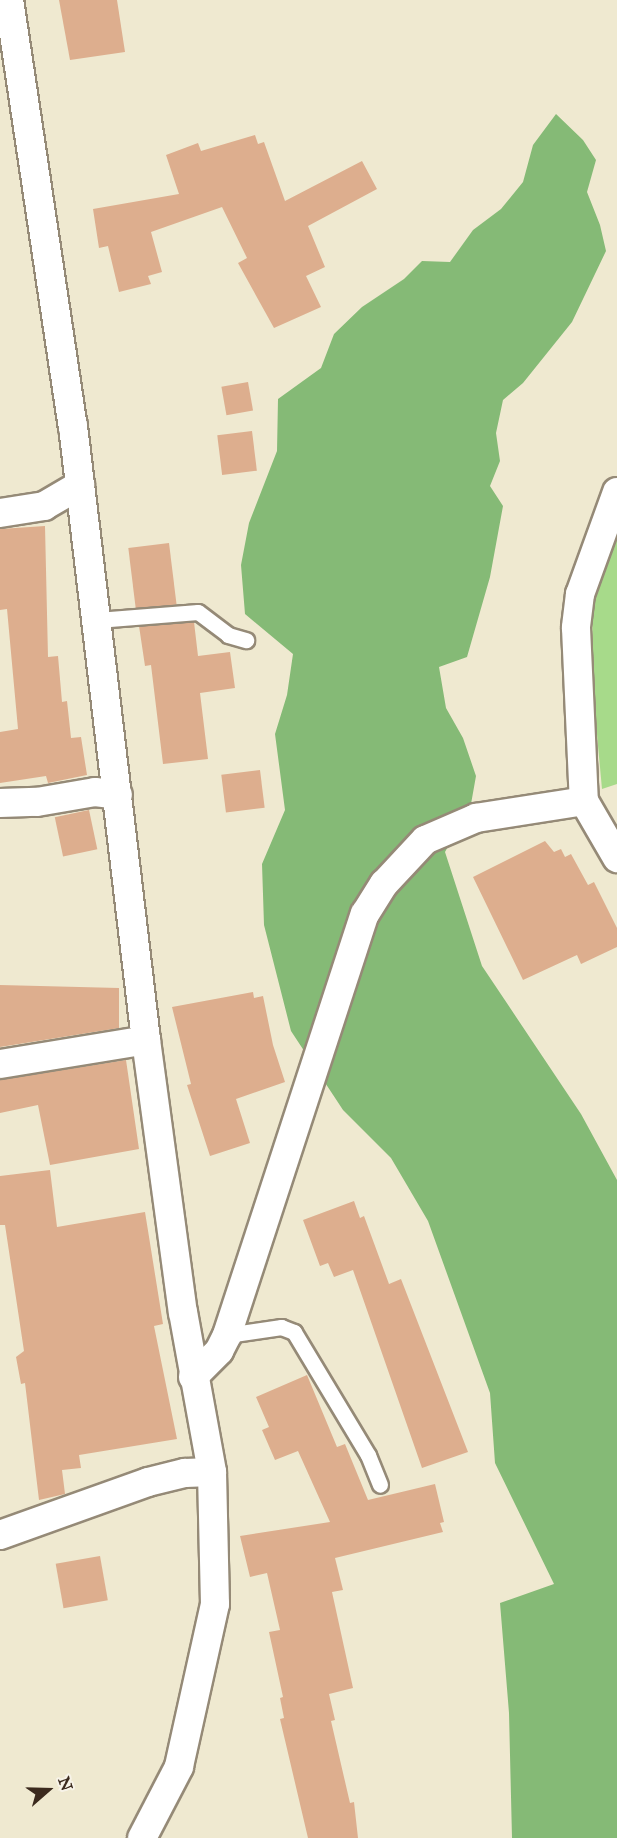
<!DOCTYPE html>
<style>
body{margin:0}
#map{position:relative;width:617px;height:1838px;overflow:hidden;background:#efe9d0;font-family:"IM FELL Great Primer",serif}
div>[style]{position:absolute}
.green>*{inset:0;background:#a7da8a}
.forest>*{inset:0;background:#85ba76}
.building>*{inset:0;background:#ddae8e;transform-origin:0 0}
.roads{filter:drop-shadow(2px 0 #958a77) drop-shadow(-2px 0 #958a77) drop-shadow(0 2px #958a77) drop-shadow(0 -2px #958a77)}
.service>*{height:15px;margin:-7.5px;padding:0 7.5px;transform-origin:7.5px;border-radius:7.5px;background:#fff}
.minor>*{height:28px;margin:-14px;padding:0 14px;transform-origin:14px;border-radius:14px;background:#fff}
span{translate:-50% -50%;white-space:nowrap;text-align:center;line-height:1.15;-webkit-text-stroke:6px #f7f3e8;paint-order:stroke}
.north{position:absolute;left:18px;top:1760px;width:60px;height:60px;-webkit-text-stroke:4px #f7f3e8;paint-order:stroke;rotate:70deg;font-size:16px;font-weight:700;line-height:24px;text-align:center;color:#3b2a1e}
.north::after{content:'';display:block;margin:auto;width:21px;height:27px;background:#3b2a1e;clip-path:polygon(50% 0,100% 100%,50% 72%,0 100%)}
</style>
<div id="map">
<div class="green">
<i style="clip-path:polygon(617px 535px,617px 784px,602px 789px,593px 691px,592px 598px)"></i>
</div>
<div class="forest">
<i style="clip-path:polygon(556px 114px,583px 140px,596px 160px,587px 192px,600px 225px,606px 251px,572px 322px,523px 383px,503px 400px,496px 433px,500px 461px,490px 486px,503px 506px,490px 577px,467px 657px,439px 667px,446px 708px,463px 738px,476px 776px,471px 804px,445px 852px,482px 966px,581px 1114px,617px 1180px,617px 1838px,512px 1838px,509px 1713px,500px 1603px,554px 1584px,495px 1463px,490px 1393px,428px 1221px,391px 1158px,343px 1110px,291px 1031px,264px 925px,262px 864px,285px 810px,275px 734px,287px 695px,293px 654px,245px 614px,241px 565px,249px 523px,277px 451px,278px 399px,321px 368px,334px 334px,362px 307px,404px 279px,422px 261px,450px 262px,473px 230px,501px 209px,523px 182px,533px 145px)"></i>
</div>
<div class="building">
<i style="clip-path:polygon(59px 0,117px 0,125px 52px,70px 60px)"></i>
<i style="clip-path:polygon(255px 135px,258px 144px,264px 142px,285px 201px,362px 161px,377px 189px,308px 226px,325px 267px,306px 276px,321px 307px,274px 328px,238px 263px,247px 258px,222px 207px,151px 232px,162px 272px,148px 276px,151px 284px,119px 292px,108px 246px,99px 248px,93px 209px,179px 194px,166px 155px,198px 143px,201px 151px)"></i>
<i style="left:248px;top:382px;width:29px;height:27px;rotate:80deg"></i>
<i style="left:252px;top:431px;width:40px;height:35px;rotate:83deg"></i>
<i style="clip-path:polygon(45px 526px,48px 657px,58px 656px,62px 702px,67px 701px,71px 738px,81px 737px,87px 775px,48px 783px,46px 776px,0 783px,0 732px,18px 729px,7px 609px,0 610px,0 529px)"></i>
<i style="left:169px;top:543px;width:62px;height:41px;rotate:83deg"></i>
<i style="clip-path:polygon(194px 622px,198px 656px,230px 652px,235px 688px,200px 693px,208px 759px,163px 764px,151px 665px,145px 666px,139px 626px)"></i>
<i style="left:260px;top:770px;width:38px;height:39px;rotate:83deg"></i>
<i style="left:89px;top:810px;width:40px;height:35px;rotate:78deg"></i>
<i style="clip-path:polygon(545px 841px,554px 852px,561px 849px,565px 857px,571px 854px,588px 885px,594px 882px,617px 928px,617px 947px,581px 964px,577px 955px,523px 980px,473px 877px)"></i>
<i style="clip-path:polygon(0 985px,119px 988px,119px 1028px,0 1047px)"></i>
<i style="clip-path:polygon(253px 992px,254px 998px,263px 996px,273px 1045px,285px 1082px,236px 1099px,250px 1143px,210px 1156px,187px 1085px,191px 1084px,172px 1007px)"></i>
<i style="clip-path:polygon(126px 1060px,139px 1149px,50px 1165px,38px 1105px,0 1113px,0 1080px)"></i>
<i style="clip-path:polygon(50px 1170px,57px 1227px,145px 1212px,163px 1324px,154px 1326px,177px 1439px,79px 1455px,81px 1468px,62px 1470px,65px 1494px,39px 1500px,25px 1383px,21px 1384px,16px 1357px,24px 1351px,5px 1225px,0 1225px,0 1176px)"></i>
<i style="clip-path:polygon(354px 1201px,360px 1218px,364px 1216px,389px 1284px,401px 1279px,468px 1452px,422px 1468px,353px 1270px,334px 1277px,328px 1263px,320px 1266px,303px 1220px)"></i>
<i style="clip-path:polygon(307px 1375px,337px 1447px,345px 1444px,368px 1500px,435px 1484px,444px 1522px,440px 1523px,443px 1532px,335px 1558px,343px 1590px,332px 1592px,353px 1688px,329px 1694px,335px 1720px,331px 1721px,350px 1803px,354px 1802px,358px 1838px,308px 1838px,280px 1719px,284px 1718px,280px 1698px,283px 1697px,269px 1632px,280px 1630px,267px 1573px,250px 1577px,240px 1536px,330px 1522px,298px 1451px,275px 1460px,262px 1430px,269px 1427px,256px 1397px)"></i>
<i style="left:100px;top:1556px;width:45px;height:45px;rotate:80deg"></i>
</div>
<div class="roads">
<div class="service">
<i style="left:97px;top:620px;width:101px;rotate:-4.5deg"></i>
<i style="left:198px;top:612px;width:38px;rotate:37deg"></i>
<i style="left:228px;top:635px;width:19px;rotate:16deg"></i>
<i style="left:227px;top:1335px;width:55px;rotate:-8.4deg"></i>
<i style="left:281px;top:1327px;width:14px;rotate:21deg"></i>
<i style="left:294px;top:1332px;width:144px;rotate:59deg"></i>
<i style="left:368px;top:1455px;width:32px;rotate:68deg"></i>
</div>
<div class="minor">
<i style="left:9px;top:0;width:431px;rotate:81.5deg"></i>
<i style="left:73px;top:426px;width:618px;rotate:83.22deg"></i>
<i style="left:146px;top:1040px;width:275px;rotate:82.3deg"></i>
<i style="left:183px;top:1312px;width:163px;rotate:79.7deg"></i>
<i style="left:212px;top:1472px;width:132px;rotate:88.7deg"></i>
<i style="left:215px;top:1604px;width:167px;rotate:102.5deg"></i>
<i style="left:179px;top:1767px;width:80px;rotate:117.5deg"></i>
<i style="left:617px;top:492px;width:109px;rotate:109.9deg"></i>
<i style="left:580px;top:594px;width:34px;rotate:97deg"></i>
<i style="left:576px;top:628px;width:173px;rotate:87.4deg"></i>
<i style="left:584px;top:801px;width:66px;rotate:59.9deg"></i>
<i style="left:0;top:513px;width:45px;rotate:-9deg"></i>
<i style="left:44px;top:506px;width:42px;rotate:-30.3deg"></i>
<i style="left:0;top:803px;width:37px;rotate:-2deg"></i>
<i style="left:37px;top:802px;width:59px;rotate:-9.8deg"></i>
<i style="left:95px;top:792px;width:23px;rotate:7deg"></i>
<i style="left:0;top:1064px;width:148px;rotate:-9.3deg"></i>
<i style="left:193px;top:1377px;width:37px;rotate:-45deg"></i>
<i style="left:219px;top:1351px;width:18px;rotate:-63deg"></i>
<i style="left:227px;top:1335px;width:443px;rotate:-71.9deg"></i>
<i style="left:365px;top:914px;width:36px;rotate:-58deg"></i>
<i style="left:384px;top:884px;width:60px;rotate:-47deg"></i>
<i style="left:425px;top:840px;width:56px;rotate:-23.3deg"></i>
<i style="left:476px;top:818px;width:109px;rotate:-8.9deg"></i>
<i style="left:0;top:1535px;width:157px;rotate:-19.7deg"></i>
<i style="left:148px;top:1482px;width:38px;rotate:-14deg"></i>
<i style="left:185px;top:1473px;width:27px;rotate:-2deg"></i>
</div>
</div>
<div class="north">N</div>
</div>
